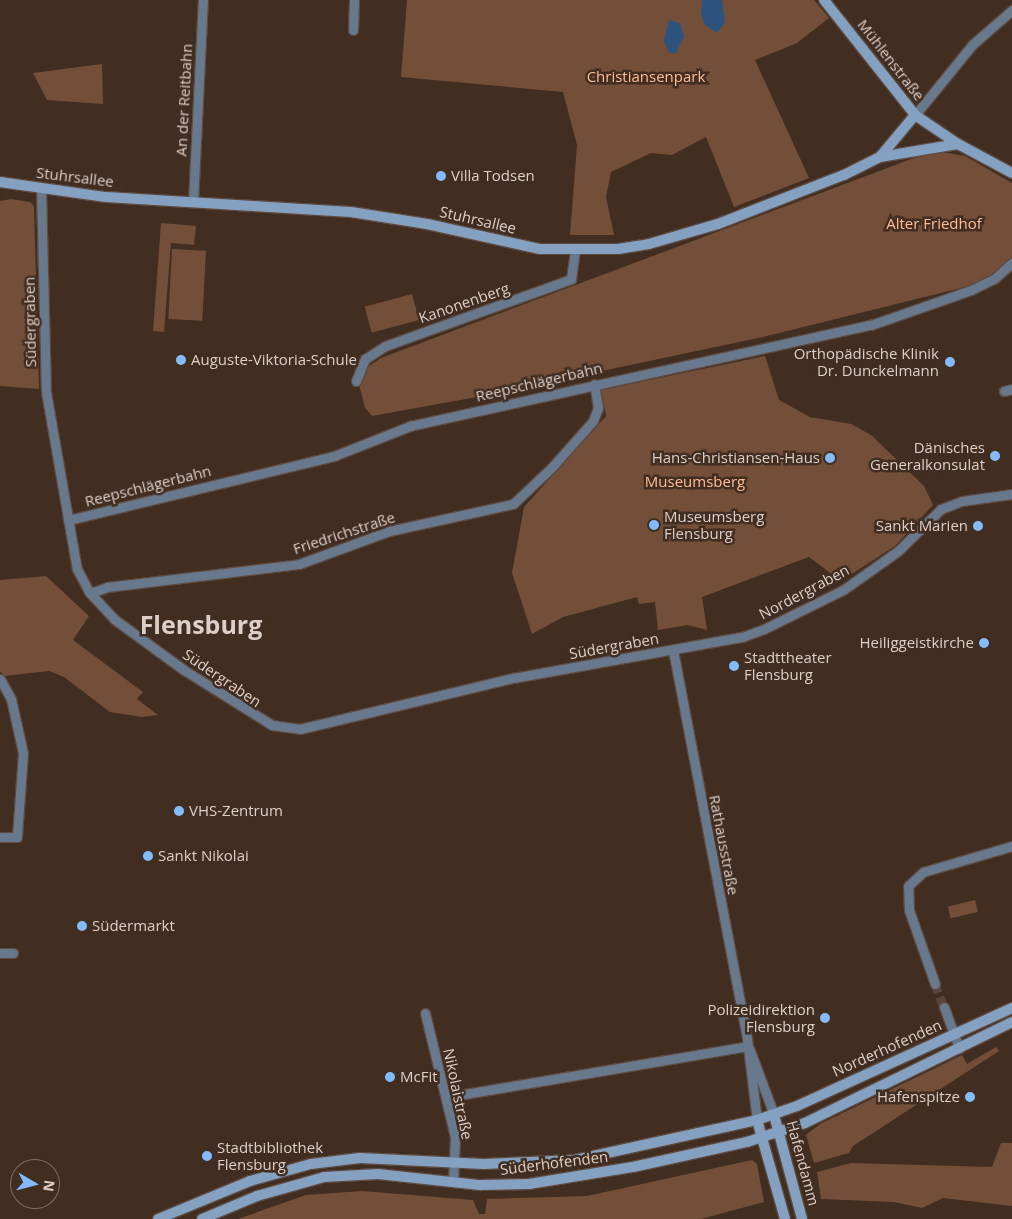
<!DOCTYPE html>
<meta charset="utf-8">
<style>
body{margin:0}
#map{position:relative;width:1012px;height:1219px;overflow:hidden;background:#422d21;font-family:"Open Sans",sans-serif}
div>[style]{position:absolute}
.green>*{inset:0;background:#734f39;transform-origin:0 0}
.water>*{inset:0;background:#2c537e}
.street-tunnel>*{height:9px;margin-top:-4.5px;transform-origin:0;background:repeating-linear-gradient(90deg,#59453a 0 9px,transparent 0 13.5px)}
.roads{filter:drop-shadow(1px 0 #5e4a3f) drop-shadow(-1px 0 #5e4a3f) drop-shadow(0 1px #5e4a3f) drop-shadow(0 -1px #5e4a3f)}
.street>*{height:9px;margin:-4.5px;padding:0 4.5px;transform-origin:4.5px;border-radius:4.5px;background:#68798e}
.secondary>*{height:10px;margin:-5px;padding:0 5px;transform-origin:5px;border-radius:5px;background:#85a1c1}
.dots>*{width:14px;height:14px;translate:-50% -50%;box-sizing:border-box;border:2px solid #422d21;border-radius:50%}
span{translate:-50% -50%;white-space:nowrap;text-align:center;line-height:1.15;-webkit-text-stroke:5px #422d21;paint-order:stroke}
.street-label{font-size:15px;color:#ddcfc7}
.park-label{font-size:15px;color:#febd97}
.poi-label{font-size:15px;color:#ddcfc7}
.left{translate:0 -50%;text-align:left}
.right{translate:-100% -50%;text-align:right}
.town-label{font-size:25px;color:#ddcfc7;font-weight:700}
.north{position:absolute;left:10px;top:1159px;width:50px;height:50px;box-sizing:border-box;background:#422d21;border:1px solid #806e63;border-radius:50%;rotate:98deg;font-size:14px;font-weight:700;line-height:20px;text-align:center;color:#ddcfc7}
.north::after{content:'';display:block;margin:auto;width:18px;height:22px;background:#84bcfb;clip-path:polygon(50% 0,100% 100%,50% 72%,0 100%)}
</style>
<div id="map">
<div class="green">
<i style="clip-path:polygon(407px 0,814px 0,829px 18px,797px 43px,755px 60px,809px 178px,734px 207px,706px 137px,672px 155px,651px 153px,611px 172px,606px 197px,614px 235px,570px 235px,577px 145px,563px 92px,401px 77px)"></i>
<i style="clip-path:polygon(102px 64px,103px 104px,47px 100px,33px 73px)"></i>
<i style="clip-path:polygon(942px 152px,965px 156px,1012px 183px,1012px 258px,990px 276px,969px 286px,763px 337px,488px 395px,372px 416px,365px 408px,359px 385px,369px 366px,381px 358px,914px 158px)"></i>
<i style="clip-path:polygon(11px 199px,30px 202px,34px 206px,39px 389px,0 386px,0 201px)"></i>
<i style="clip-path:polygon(161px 223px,196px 226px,194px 245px,171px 243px,164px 332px,153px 331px)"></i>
<i style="left:172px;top:249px;width:34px;height:70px;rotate:3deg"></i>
<i style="left:412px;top:294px;width:27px;height:49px;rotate:75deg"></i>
<i style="clip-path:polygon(765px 356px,779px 400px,810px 417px,851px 424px,871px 435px,924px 486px,933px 505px,895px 546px,841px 581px,809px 557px,702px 597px,707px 630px,688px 625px,658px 630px,655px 602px,639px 604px,637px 597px,563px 617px,532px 634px,512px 573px,524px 507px,606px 416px,601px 390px)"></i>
<i style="clip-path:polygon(46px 576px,89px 616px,73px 640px,143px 692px,137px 699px,158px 715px,142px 717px,110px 712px,64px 677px,49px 671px,4px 676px,0 671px,0 580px)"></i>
<i style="left:975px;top:900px;width:12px;height:28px;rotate:76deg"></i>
<i style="clip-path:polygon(996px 1047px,999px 1051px,853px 1146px,849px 1153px,814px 1163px,806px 1135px,820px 1124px,962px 1055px,967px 1064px)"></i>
<i style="clip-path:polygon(1001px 1143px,1012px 1143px,1012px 1206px,943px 1198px,922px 1208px,894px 1202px,821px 1199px,817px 1172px,851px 1163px,992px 1167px)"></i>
<i style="clip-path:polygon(752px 1160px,757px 1164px,764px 1202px,701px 1219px,238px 1219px,306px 1195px,362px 1191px,473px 1200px,479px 1214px,485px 1214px,487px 1199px,587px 1196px)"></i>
</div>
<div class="water">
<i style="clip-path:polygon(702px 0,722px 0,725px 22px,717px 33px,705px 25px,701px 15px)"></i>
<i style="clip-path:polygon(669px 20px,680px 23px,684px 36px,676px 53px,669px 53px,664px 40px)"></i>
</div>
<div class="street-tunnel">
<i style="left:935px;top:984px;width:25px;rotate:69deg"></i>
</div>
<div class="roads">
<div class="street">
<i style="left:353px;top:30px;width:30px;rotate:-88deg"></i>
<i style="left:915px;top:115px;width:92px;rotate:-50.8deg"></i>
<i style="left:973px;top:44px;width:52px;rotate:-41.1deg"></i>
<i style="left:41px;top:189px;width:203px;rotate:88.6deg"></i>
<i style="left:46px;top:392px;width:180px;rotate:80.1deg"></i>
<i style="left:77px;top:569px;width:27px;rotate:62deg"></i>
<i style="left:90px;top:593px;width:35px;rotate:47deg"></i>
<i style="left:114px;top:619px;width:87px;rotate:36.1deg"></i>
<i style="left:184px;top:670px;width:104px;rotate:32deg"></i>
<i style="left:272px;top:725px;width:28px;rotate:8deg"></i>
<i style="left:300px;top:729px;width:219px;rotate:-13.5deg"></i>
<i style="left:513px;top:678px;width:233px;rotate:-10.2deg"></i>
<i style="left:742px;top:637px;width:23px;rotate:-20deg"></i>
<i style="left:764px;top:629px;width:88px;rotate:-26.3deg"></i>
<i style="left:843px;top:590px;width:67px;rotate:-35.3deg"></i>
<i style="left:898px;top:551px;width:60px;rotate:-44.3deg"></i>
<i style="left:941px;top:509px;width:22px;rotate:-21deg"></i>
<i style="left:962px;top:501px;width:50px;rotate:-8deg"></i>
<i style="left:193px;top:202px;width:202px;rotate:-87.2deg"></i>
<i style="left:356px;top:381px;width:24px;rotate:-68deg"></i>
<i style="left:365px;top:359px;width:24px;rotate:-33deg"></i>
<i style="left:385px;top:346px;width:198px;rotate:-19.8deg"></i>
<i style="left:571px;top:279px;width:28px;rotate:-82deg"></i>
<i style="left:1004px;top:391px;width:8px;rotate:-14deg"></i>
<i style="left:68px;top:520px;width:274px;rotate:-13.5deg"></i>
<i style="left:334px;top:456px;width:82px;rotate:-21.5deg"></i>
<i style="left:410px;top:426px;width:472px;rotate:-12.4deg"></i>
<i style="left:871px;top:325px;width:106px;rotate:-19.3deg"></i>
<i style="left:971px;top:290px;width:25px;rotate:-26deg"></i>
<i style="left:994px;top:279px;width:24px;rotate:-42deg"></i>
<i style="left:90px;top:593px;width:18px;rotate:-19deg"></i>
<i style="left:107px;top:587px;width:193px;rotate:-6.8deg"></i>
<i style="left:299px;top:564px;width:96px;rotate:-20.1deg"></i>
<i style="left:389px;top:531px;width:127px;rotate:-12.3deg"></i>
<i style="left:513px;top:504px;width:55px;rotate:-43.5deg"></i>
<i style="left:553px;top:466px;width:60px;rotate:-48.4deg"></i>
<i style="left:593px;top:421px;width:14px;rotate:-69deg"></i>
<i style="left:598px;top:408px;width:24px;rotate:-99deg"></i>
<i style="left:673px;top:650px;width:396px;rotate:79.2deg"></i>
<i style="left:747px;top:1039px;width:82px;rotate:83deg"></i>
<i style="left:0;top:679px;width:23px;rotate:61deg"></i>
<i style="left:11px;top:699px;width:55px;rotate:77.5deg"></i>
<i style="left:23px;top:753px;width:84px;rotate:94.1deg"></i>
<i style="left:17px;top:837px;width:17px;rotate:180deg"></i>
<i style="left:0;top:953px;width:13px"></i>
<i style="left:935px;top:984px;width:78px;rotate:-109.4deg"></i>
<i style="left:909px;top:910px;width:24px;rotate:-92deg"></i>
<i style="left:908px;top:886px;width:21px;rotate:-43deg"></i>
<i style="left:923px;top:872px;width:93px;rotate:-16.3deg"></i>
<i style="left:944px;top:1007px;width:44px;rotate:69.9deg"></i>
<i style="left:425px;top:1013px;width:128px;rotate:76.4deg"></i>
<i style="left:455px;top:1137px;width:45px;rotate:92.5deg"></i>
<i style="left:749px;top:1048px;width:72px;rotate:69.5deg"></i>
<i style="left:447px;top:1097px;width:305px;rotate:-9.6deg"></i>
</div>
<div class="secondary">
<i style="left:824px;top:0;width:147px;rotate:51.6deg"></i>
<i style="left:915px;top:115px;width:52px;rotate:34deg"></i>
<i style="left:958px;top:144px;width:61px;rotate:28.2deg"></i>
<i style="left:880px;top:157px;width:79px;rotate:-9.5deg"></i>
<i style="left:0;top:182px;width:107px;rotate:8.1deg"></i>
<i style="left:106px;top:197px;width:245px;rotate:3.5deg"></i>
<i style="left:351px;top:212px;width:77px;rotate:9deg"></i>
<i style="left:427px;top:224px;width:116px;rotate:12.5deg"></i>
<i style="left:540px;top:249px;width:78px"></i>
<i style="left:618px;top:249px;width:31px;rotate:-9deg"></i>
<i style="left:649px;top:244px;width:72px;rotate:-16.2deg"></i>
<i style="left:718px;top:224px;width:135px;rotate:-21.3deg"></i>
<i style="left:844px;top:175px;width:40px;rotate:-26.6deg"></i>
<i style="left:880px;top:157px;width:55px;rotate:-50.2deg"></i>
<i style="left:774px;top:1115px;width:108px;rotate:74.9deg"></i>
<i style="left:757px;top:1120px;width:103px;rotate:74.2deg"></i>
<i style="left:158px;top:1219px;width:100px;rotate:-22.4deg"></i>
<i style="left:250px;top:1181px;width:63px;rotate:-15.6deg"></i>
<i style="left:311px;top:1164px;width:49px;rotate:-7deg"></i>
<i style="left:360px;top:1158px;width:124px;rotate:2.8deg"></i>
<i style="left:484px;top:1164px;width:91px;rotate:-2.5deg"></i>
<i style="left:575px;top:1160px;width:186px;rotate:-12.4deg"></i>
<i style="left:757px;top:1120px;width:42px;rotate:-19.3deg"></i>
<i style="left:797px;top:1106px;width:236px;rotate:-24.5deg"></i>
<i style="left:202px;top:1219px;width:60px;rotate:-22.7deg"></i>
<i style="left:257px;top:1196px;width:70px;rotate:-15.8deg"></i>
<i style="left:324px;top:1177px;width:54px;rotate:-3.2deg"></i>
<i style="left:378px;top:1174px;width:103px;rotate:6.2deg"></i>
<i style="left:480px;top:1185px;width:49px;rotate:-1.2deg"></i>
<i style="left:529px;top:1184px;width:105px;rotate:-9.3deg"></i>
<i style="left:633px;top:1167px;width:117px;rotate:-12.4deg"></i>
<i style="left:747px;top:1142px;width:61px;rotate:-18.1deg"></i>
<i style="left:805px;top:1123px;width:230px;rotate:-26deg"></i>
</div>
</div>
<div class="dots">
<i style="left:441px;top:176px;background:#84bcfb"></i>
<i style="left:181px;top:360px;background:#84bcfb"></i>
<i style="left:950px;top:362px;background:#84bcfb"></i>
<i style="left:995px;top:456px;background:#84bcfb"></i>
<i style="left:830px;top:458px;background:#84bcfb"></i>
<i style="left:654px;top:525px;background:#84bcfb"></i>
<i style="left:978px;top:526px;background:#84bcfb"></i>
<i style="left:984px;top:643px;background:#84bcfb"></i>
<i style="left:734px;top:666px;background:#84bcfb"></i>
<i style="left:179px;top:811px;background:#84bcfb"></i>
<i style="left:148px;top:856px;background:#84bcfb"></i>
<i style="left:82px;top:926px;background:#84bcfb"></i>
<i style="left:825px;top:1018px;background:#84bcfb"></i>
<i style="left:390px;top:1077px;background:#84bcfb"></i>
<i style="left:970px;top:1097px;background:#84bcfb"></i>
<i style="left:207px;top:1156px;background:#84bcfb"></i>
</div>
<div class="street-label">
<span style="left:891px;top:60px;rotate:52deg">Mühlenstraße</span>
<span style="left:184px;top:100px;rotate:-87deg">An der Reitbahn</span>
<span style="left:75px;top:177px;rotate:7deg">Stuhrsallee</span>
<span style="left:478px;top:220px;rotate:13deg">Stuhrsallee</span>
<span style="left:464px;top:303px;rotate:-19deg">Kanonenberg</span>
<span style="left:30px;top:322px;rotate:-91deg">Südergraben</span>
<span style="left:539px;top:382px;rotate:-13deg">Reepschlägerbahn</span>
<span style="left:148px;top:486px;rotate:-14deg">Reepschlägerbahn</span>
<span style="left:344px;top:533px;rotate:-18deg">Friedrichstraße</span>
<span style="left:804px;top:592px;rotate:-28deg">Nordergraben</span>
<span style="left:614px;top:646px;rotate:-10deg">Südergraben</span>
<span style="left:222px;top:678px;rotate:34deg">Südergraben</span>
<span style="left:724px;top:845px;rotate:79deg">Rathausstraße</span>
<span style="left:887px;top:1048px;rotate:-24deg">Norderhofenden</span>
<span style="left:458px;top:1094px;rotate:78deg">Nikolaistraße</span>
<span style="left:554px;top:1163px;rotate:-7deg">Süderhofenden</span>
<span style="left:803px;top:1163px;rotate:75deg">Hafendamm</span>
</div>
<div class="park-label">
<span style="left:646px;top:77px">Christiansenpark</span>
<span style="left:934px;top:224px">Alter Friedhof</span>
<span style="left:695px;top:482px">Museumsberg</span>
</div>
<div class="poi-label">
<span class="left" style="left:451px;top:176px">Villa Todsen</span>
<span class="right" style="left:939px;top:362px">Orthopädische Klinik<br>Dr. Dunckelmann</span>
<span class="left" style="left:191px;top:360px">Auguste-Viktoria-Schule</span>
<span class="right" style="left:985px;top:456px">Dänisches<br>Generalkonsulat</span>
<span class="right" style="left:820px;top:458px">Hans-Christiansen-Haus</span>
<span class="left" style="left:664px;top:525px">Museumsberg<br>Flensburg</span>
<span class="right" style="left:968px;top:526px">Sankt Marien</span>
<span class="right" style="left:974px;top:643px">Heiliggeistkirche</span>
<span class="left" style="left:744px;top:666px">Stadttheater<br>Flensburg</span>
<span class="left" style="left:189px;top:811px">VHS-Zentrum</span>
<span class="left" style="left:158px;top:856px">Sankt Nikolai</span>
<span class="left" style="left:92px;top:926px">Südermarkt</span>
<span class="right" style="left:815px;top:1018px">Polizeidirektion<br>Flensburg</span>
<span class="left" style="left:400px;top:1077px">McFit</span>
<span class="right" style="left:960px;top:1097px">Hafenspitze</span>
<span class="left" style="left:217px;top:1156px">Stadtbibliothek<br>Flensburg</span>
</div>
<div class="town-label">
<span style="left:201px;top:624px">Flensburg</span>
</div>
<div class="north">N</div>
</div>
